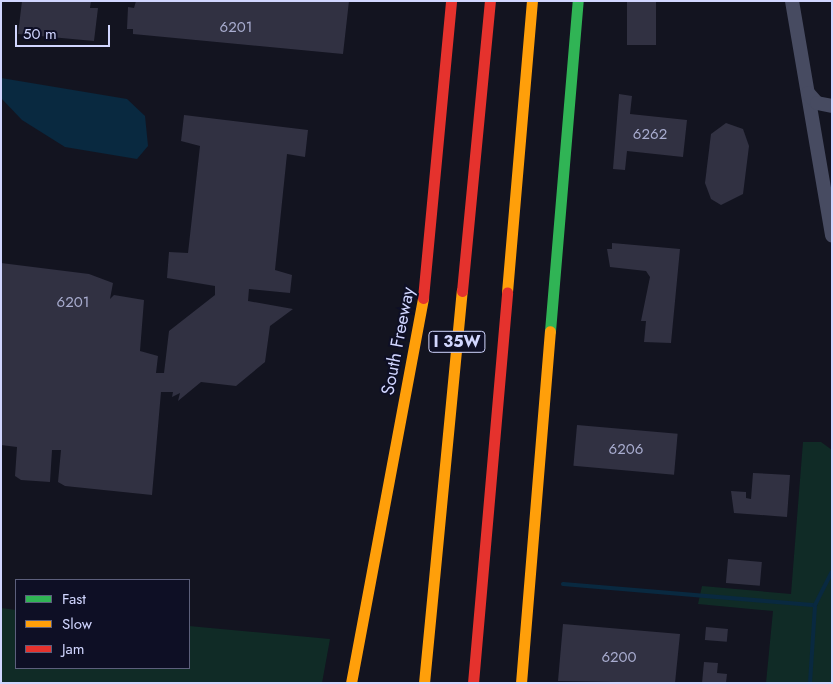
<!DOCTYPE html>
<style>
body{margin:0}
#map{position:relative;width:833px;height:684px;overflow:hidden;background:#131420;font-family:Jost,sans-serif}
div>[style]{position:absolute}
.green>*{inset:0;background:#102b26}
.water>*{inset:0;background:#092940}
.stream>*{height:4px;margin:-2px;padding:0 2px;transform-origin:2px;border-radius:2px;background:#092940}
.building>*{inset:0;background:#313142;transform-origin:0 0}
.street>*{height:14px;margin:-7px;padding:0 7px;transform-origin:7px;border-radius:7px;background:#474b61}
.fast>*{height:11px;margin:-5.5px;padding:0 5.5px;transform-origin:5.5px;border-radius:5.5px;background:#30b455}
.slow>*{height:11px;margin:-5.5px;padding:0 5.5px;transform-origin:5.5px;border-radius:5.5px;background:#ff9f0a}
.jam>*{height:11px;margin:-5.5px;padding:0 5.5px;transform-origin:5.5px;border-radius:5.5px;background:#e5322d}
span{translate:-50% -50%;white-space:nowrap;text-align:center;line-height:1.15;-webkit-text-stroke:4px #0e0f25;paint-order:stroke}
.number-label{font-size:15px;color:#a9add0}
.number-label span{-webkit-text-stroke-width:0}
.shield-label span{padding:1px 4px;background:#0e0f25;border:1px solid;border-radius:4px;-webkit-text-stroke-width:0}
.shield-label{font-size:16px;color:#d1d6ff;font-weight:700}
.street-label{font-size:18px;color:#d1d6ff}
.frame{position:absolute;inset:0;border:2px solid #d1d6ff;pointer-events:none}
.legend{position:absolute;left:15px;top:579px;width:175px;height:90px;box-sizing:border-box;background:#0e0f25;border:1px solid #5c5f7c;margin:0;padding:6px 9px;list-style:none;font-size:15px;color:#d1d6ff}
.legend li{display:flex;align-items:center;gap:10px;height:25px}
.legend b{width:25px;border:1px solid #5c5f7c}
.scale{position:absolute;left:15px;top:25px;width:95px;height:22px;box-sizing:border-box;border:2px solid #d1d6ff;border-top:0;padding-left:6px;font-size:15px;line-height:18px;white-space:nowrap;color:#d1d6ff;-webkit-text-stroke:4px #0e0f25;paint-order:stroke}
</style>
<div id="map">
<div class="green">
<i style="clip-path:polygon(803px 442px,821px 442px,832px 450px,832px 683px,766px 683px,773px 611px,698px 604px,702px 586px,791px 594px)"></i>
<i style="clip-path:polygon(1px 608px,16px 610px,16px 668px,189px 668px,189px 626px,330px 639px,322px 683px,1px 683px)"></i>
</div>
<div class="water">
<i style="clip-path:polygon(1px 78px,127px 99px,145px 116px,148px 146px,137px 159px,65px 147px,22px 120px,1px 98px)"></i>
</div>
<div class="stream">
<i style="left:563px;top:584px;width:253px;rotate:4.8deg"></i>
<i style="left:810px;top:683px;width:78px;rotate:-86.3deg"></i>
<i style="left:815px;top:605px;width:37px;rotate:-63deg"></i>
</div>
<div class="building">
<i style="clip-path:polygon(22px 1px,91px 1px,90px 8px,98px 8px,94px 41px,18px 34px)"></i>
<i style="clip-path:polygon(136px 1px,349px 1px,343px 54px,133px 34px,133px 29px,127px 29px,128px 7px,134px 8px)"></i>
<i style="left:627px;top:1px;width:29px;height:44px"></i>
<i style="clip-path:polygon(619px 94px,632px 96px,630px 114px,687px 120px,683px 157px,627px 151px,625px 170px,613px 169px)"></i>
<i style="clip-path:polygon(184px 115px,308px 130px,305px 157px,287px 154px,275px 270px,292px 275px,290px 293px,249px 289px,248px 301px,293px 309px,270px 326px,265px 362px,236px 386px,201px 382px,178px 401px,180px 393px,172px 397px,173px 392px,161px 392px,152px 495px,65px 486px,58px 482px,61px 450px,52px 450px,50px 482px,21px 480px,15px 476px,17px 447px,1px 445px,1px 263px,89px 274px,113px 283px,110px 299px,114px 295px,144px 300px,140px 351px,158px 356px,156px 373px,164px 373px,169px 331px,215px 295px,215px 286px,167px 278px,169px 252px,188px 253px,200px 146px,181px 141px)"></i>
<i style="clip-path:polygon(726px 123px,743px 129px,749px 146px,743px 194px,721px 205px,711px 199px,705px 183px,711px 134px)"></i>
<i style="clip-path:polygon(612px 243px,680px 249px,671px 343px,644px 342px,646px 321px,641px 321px,650px 277px,646px 271px,610px 267px,607px 249px,612px 249px)"></i>
<i style="left:577px;top:425px;width:101px;height:41px;rotate:5deg"></i>
<i style="clip-path:polygon(753px 473px,790px 475px,787px 517px,734px 513px,731px 491px,746px 492px,746px 498px,751px 499px)"></i>
<i style="left:728px;top:559px;width:34px;height:24px;rotate:5deg"></i>
<i style="clip-path:polygon(563px 624px,680px 634px,675px 683px,558px 681px)"></i>
<i style="left:706px;top:627px;width:22px;height:13px;rotate:5deg"></i>
<i style="clip-path:polygon(704px 662px,718px 663px,717px 673px,727px 674px,726px 683px,702px 683px)"></i>
</div>
<div class="street">
<i style="left:792px;top:1px;width:238px;rotate:80.3deg"></i>
<i style="left:808px;top:93px;width:13px;rotate:48deg"></i>
<i style="left:817px;top:103px;width:15px;rotate:11deg"></i>
</div>
<div class="fast">
<i style="left:550px;top:331px;width:331px;rotate:-85.2deg"></i>
</div>
<div class="slow">
<i style="left:507px;top:292px;width:292px;rotate:-85.1deg"></i>
<i style="left:351px;top:683px;width:392px;rotate:-79.4deg"></i>
<i style="left:424px;top:683px;width:394px;rotate:-84.5deg"></i>
<i style="left:521px;top:683px;width:353px;rotate:-85.3deg"></i>
</div>
<div class="jam">
<i style="left:462px;top:291px;width:291px;rotate:-84.5deg"></i>
<i style="left:423px;top:298px;width:298px;rotate:-84.6deg"></i>
<i style="left:473px;top:683px;width:392px;rotate:-85deg"></i>
</div>
<div class="number-label">
<span style="left:236px;top:28px">6201</span>
<span style="left:650px;top:135px">6262</span>
<span style="left:73px;top:303px">6201</span>
<span style="left:626px;top:450px">6206</span>
<span style="left:619px;top:658px">6200</span>
</div>
<div class="shield-label">
<span style="left:457px;top:342px">I 35W</span>
</div>
<div class="street-label">
<span style="left:398px;top:341px;rotate:-79deg">South Freeway</span>
</div>
<div class="frame"></div>
<ul class="legend">
<li><b style="height:6px;background:#30b455"></b>Fast</li>
<li><b style="height:6px;background:#ff9f0a"></b>Slow</li>
<li><b style="height:6px;background:#e5322d"></b>Jam</li>
</ul>
<div class="scale">50 m</div>
</div>
